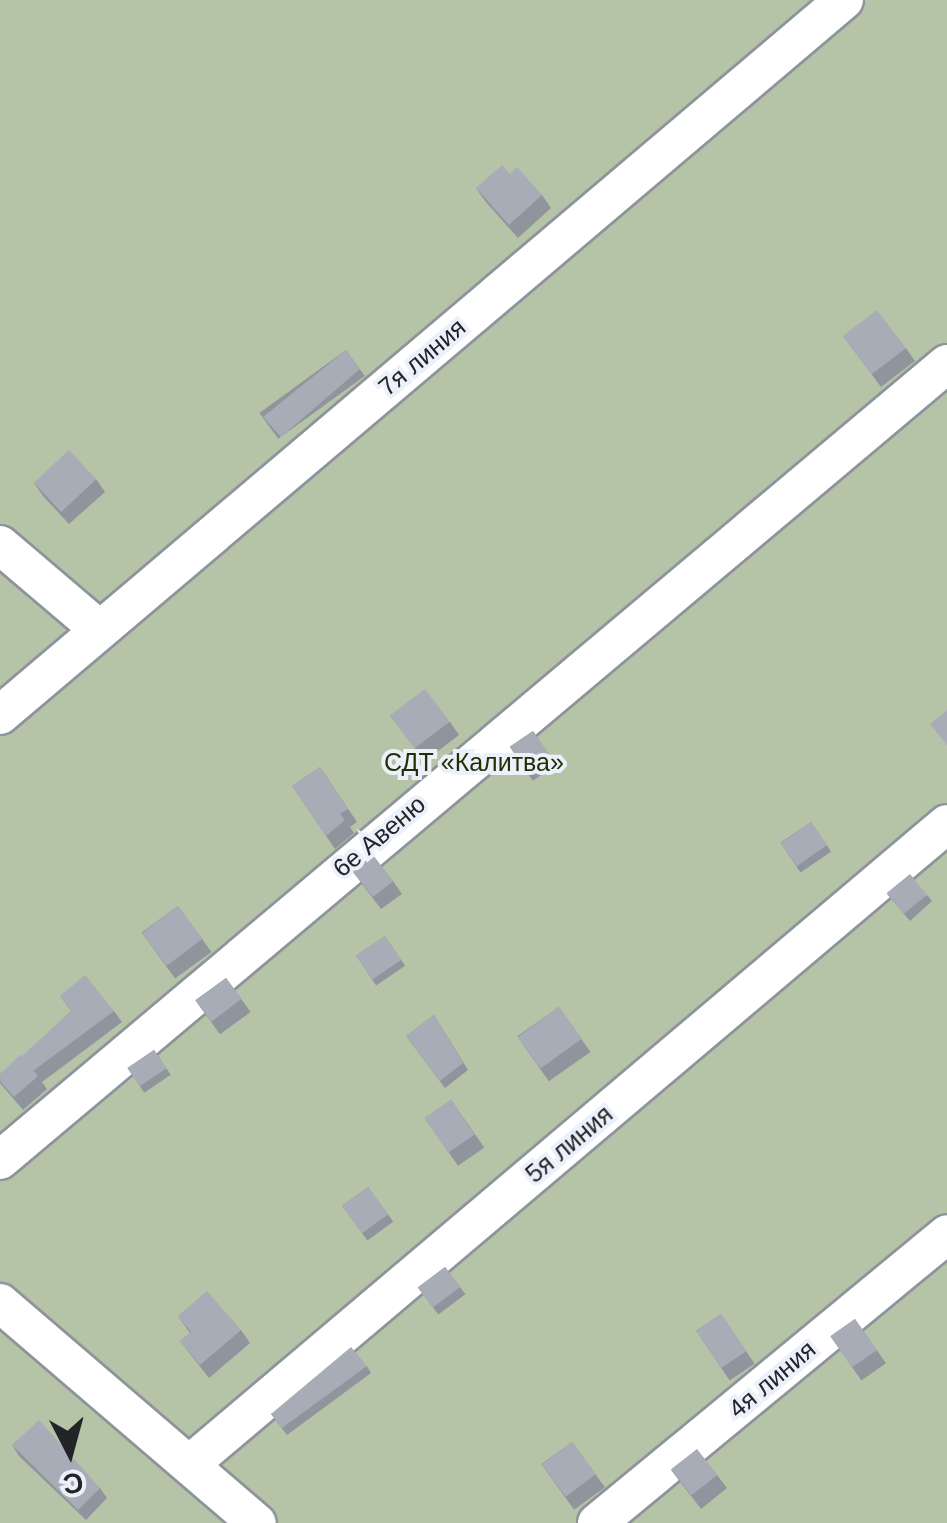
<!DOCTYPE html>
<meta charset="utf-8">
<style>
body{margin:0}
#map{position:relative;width:947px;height:1523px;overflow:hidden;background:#dee3ed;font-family:Helvetica,sans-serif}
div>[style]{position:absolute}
.green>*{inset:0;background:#b5c4a7;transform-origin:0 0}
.roads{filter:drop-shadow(2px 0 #8e939c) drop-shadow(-2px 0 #8e939c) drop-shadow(0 2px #8e939c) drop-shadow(0 -2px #8e939c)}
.minor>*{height:38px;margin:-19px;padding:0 19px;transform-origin:19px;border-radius:19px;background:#fff}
.wall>*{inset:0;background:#90949d;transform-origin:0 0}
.building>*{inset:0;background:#a7acb6;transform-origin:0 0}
span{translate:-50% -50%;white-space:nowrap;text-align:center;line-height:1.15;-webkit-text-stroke:8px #ebf0fb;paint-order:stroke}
.street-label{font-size:25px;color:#222428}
.park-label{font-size:25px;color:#1e3004}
.north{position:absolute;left:20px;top:1403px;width:100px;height:100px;-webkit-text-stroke:8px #ebf0fb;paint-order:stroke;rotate:174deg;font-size:28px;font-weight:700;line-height:40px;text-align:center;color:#222428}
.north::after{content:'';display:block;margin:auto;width:35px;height:45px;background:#222428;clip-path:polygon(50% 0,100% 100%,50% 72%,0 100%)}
</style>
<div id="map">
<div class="green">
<i style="left:0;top:0;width:947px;height:1523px"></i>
</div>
<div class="roads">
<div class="minor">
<i style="left:0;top:545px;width:131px;rotate:40.4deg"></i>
<i style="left:0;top:715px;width:1106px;rotate:-40.27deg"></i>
<i style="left:0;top:1160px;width:1237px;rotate:-40.05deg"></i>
<i style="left:0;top:1303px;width:338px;rotate:40.6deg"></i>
<i style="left:190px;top:1464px;width:991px;rotate:-40.21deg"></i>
<i style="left:597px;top:1523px;width:454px;rotate:-39.5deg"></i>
</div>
</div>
<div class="wall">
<i style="clip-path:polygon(510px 174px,542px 195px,551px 208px,518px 238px,485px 201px,476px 188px)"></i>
<i style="clip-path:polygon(843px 336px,906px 348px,915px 361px,881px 387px)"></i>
<i style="left:346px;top:350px;width:32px;height:107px;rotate:54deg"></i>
<i style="clip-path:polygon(96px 479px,105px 492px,69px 524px,43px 496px,34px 483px)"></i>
<i style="clip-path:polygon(390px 716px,450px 722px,459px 735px,425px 761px)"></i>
<i style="left:533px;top:731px;width:41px;height:28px;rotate:56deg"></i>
<i style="clip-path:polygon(320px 767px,357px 822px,350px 827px,354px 833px,335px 849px,292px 786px)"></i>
<i style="left:811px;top:822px;width:36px;height:37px;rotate:56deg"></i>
<i style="clip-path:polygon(353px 872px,393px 881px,402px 894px,381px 909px)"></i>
<i style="clip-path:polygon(887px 894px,927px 895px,932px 901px,910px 921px)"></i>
<i style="left:178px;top:906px;width:57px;height:45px;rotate:54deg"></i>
<i style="left:385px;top:936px;width:36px;height:35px;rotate:56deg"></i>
<i style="left:226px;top:978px;width:42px;height:38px;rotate:54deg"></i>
<i style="clip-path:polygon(60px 996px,114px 1011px,122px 1022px,42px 1082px,47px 1089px,23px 1110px,0 1083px,0 1074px,22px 1058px,71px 1011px)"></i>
<i style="left:559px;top:1007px;width:55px;height:51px;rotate:55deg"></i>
<i style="clip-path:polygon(434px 1015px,468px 1070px,445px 1088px,406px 1036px)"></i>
<i style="left:154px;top:1050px;width:30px;height:32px;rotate:56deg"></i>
<i style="left:451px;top:1100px;width:58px;height:32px;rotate:55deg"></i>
<i style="left:368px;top:1187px;width:43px;height:32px;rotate:54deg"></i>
<i style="left:445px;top:1267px;width:34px;height:34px;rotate:53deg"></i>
<i style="left:721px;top:1314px;width:60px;height:30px;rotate:56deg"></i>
<i style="clip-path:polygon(178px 1316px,241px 1330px,250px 1343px,209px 1378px,180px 1341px,190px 1333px)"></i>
<i style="left:855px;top:1319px;width:54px;height:30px;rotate:55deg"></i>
<i style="clip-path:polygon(367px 1366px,371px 1373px,287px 1435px,271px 1414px)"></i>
<i style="left:572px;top:1442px;width:56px;height:38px;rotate:54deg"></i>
<i style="clip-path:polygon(12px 1445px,100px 1488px,107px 1498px,86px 1520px,19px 1456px)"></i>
<i style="clip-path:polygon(671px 1470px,717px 1475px,727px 1488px,701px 1509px)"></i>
</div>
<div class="building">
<i style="clip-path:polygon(502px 165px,510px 174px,517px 167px,542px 195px,509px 225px,476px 188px)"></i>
<i style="left:877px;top:310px;width:48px;height:43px;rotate:53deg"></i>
<i style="clip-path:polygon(346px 350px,360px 369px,281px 437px,263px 417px)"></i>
<i style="left:69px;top:450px;width:40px;height:48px;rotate:47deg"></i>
<i style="left:425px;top:689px;width:41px;height:44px;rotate:53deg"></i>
<i style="clip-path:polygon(947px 710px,947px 745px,930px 724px)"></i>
<i style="left:533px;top:731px;width:32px;height:28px;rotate:56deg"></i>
<i style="clip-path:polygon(320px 767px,348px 809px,340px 814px,345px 820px,326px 836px,292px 786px)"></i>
<i style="left:811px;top:822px;width:28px;height:37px;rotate:55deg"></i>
<i style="left:373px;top:855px;width:33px;height:26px;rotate:52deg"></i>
<i style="left:910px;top:874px;width:27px;height:30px;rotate:51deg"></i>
<i style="left:178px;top:906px;width:41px;height:45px;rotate:53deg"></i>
<i style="left:385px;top:936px;width:29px;height:35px;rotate:56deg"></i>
<i style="clip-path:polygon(85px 975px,114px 1011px,33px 1071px,21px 1057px,71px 1011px,60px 996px)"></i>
<i style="left:226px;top:978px;width:26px;height:38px;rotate:53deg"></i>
<i style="left:559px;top:1007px;width:39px;height:51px;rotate:54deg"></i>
<i style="clip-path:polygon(434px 1015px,463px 1063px,440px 1081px,406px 1036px)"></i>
<i style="left:154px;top:1050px;width:22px;height:32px;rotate:56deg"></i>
<i style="clip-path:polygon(20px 1055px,38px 1076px,14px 1097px,0 1081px,0 1074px)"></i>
<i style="left:451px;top:1100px;width:42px;height:32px;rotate:56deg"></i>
<i style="left:368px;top:1187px;width:34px;height:32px;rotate:54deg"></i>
<i style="left:445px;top:1267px;width:25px;height:34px;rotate:53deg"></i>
<i style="clip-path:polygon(207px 1291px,241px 1330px,200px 1365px,180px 1341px,191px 1332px,178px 1316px)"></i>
<i style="left:721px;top:1314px;width:45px;height:30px;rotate:56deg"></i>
<i style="left:855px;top:1319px;width:38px;height:30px;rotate:55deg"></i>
<i style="clip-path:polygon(351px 1347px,367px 1366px,282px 1428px,271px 1414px)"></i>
<i style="clip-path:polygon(39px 1420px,100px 1488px,78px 1510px,12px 1445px)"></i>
<i style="left:572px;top:1442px;width:40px;height:38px;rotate:53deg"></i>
<i style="left:697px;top:1449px;width:33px;height:33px;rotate:52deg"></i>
</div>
<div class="street-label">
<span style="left:422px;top:357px;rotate:-40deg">7я линия</span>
<span style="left:379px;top:836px;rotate:-40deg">6е Авеню</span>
<span style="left:569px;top:1144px;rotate:-40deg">5я линия</span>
<span style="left:772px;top:1379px;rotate:-40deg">4я линия</span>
</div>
<div class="park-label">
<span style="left:474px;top:762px">СДТ «Калитва»</span>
</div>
<div class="north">С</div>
</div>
